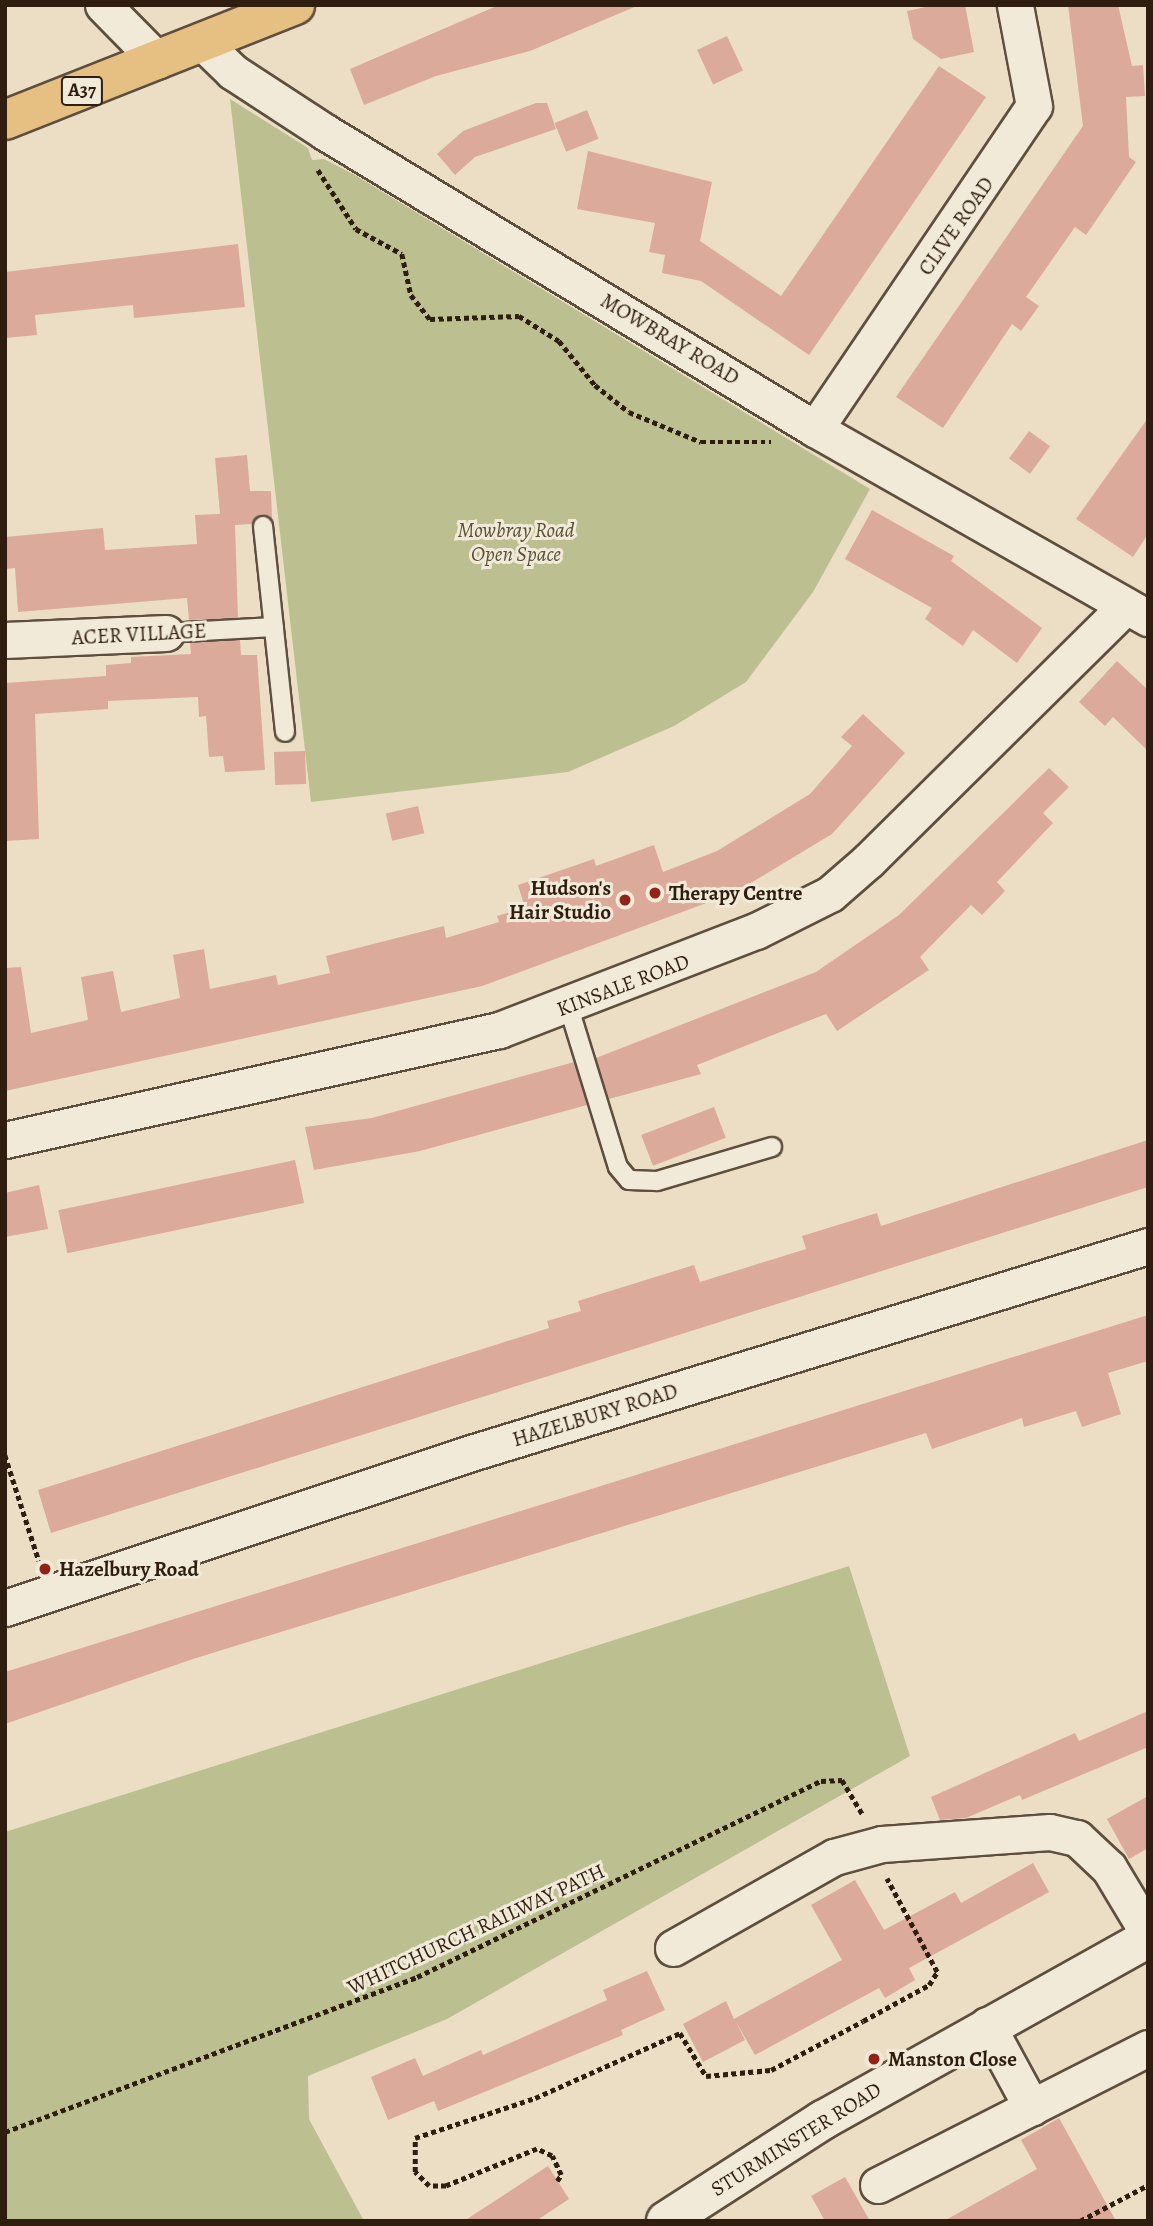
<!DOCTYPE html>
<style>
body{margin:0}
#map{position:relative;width:1153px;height:2226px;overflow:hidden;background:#ebdec5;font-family:Alegreya,serif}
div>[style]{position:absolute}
.green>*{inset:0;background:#bcc091}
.building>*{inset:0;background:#dbaa9a;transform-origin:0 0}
.path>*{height:4.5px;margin-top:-2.25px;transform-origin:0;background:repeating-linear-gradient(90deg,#2f1e10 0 5px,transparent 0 8.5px)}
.roads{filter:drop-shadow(2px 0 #5e4e3d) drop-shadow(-2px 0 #5e4e3d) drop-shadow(0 2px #5e4e3d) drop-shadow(0 -2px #5e4e3d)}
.lane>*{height:18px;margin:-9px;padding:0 9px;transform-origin:9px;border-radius:9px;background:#f2ead9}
.street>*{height:35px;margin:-17.5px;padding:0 17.5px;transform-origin:17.5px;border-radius:17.5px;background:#f2ead9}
.secondary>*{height:38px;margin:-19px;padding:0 19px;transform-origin:19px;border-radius:19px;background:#f2ead9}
.highway>*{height:38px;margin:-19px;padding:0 19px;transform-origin:19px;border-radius:19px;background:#e6bf82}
.dots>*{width:19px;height:19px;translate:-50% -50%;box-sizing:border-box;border:4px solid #f2ead9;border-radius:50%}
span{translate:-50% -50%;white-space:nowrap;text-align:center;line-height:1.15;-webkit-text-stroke:6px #f2ead9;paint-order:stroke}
.shield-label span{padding:2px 5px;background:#f2ead9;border:2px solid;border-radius:5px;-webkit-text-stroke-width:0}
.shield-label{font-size:19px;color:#2f1e10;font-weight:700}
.street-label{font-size:21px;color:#2f1e10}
.park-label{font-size:21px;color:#594f37;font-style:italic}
.poi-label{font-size:21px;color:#2f1e10;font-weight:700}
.right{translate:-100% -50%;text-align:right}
.left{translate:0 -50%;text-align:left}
.frame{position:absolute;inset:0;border:7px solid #2f1e10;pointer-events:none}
</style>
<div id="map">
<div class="green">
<i style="clip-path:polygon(230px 99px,308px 148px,312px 160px,324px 159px,355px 175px,870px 489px,813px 592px,746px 682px,674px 726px,568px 772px,311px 802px)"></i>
<i style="clip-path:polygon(849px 1566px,910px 1756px,447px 2019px,308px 2076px,309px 2119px,364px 2221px,5px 2221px,5px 1832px)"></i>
</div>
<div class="building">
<i style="clip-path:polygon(499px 5px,637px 6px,530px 51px,436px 76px,364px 105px,350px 69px)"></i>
<i style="clip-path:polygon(935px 5px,965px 5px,974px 52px,941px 59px,913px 39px,907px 11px)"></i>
<i style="clip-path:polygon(1068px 5px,1118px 5px,1132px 66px,1143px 65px,1145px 96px,1126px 97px,1129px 157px,1136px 162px,1086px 235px,1075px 227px,1026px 297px,1039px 306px,1021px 331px,1012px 324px,943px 428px,896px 397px,1083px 126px)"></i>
<i style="left:727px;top:36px;width:38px;height:33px;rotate:65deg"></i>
<i style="clip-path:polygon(939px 66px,986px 97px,809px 355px,701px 281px,662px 273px,665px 255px,649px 252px,655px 223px,577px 209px,588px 151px,712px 182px,700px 241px,781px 296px)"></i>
<i style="clip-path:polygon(536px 103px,547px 103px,556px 129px,475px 157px,455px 175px,437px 154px,463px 131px)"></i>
<i style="left:587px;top:110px;width:31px;height:35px;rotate:68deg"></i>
<i style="clip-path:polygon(238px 244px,245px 307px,134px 318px,133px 305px,35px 315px,37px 335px,5px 338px,5px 272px)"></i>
<i style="clip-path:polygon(1148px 418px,1148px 534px,1133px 557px,1076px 519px)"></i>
<i style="left:1029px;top:431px;width:26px;height:34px;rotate:36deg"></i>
<i style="clip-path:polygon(247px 455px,250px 491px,271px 491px,272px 519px,261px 515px,252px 524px,235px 525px,238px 618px,189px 620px,187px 598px,18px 612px,15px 568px,5px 569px,5px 537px,103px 528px,105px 550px,197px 544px,195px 515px,220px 514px,215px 458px)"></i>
<i style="clip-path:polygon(872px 510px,954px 556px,951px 561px,1042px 628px,1017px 663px,973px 630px,963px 646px,925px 619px,932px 608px,845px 559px)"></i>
<i style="clip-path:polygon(240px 640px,241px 655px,257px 655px,265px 770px,225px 772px,223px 756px,209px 757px,206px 716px,199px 717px,198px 697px,108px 701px,108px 709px,35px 714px,39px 839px,5px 841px,5px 683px,106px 676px,106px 665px,131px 663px,131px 657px,191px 654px,190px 643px)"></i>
<i style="clip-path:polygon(1117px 661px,1148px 690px,1148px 751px,1113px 717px,1105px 726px,1079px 702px)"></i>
<i style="clip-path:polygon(863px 714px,905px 753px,832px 834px,736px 892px,482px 986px,5px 1091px,5px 968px,21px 967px,31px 1033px,88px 1020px,81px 977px,113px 971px,121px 1012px,180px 998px,173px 955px,204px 949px,210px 989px,276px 975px,278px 985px,330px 973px,326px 956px,444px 926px,446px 938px,499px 922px,497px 916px,525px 908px,518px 885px,594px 859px,596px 866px,654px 845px,663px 872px,717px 851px,810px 794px,852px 746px,841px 737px)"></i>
<i style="left:305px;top:751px;width:33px;height:31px;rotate:88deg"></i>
<i style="clip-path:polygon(1049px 768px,1069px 787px,1043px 813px,1053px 823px,997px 882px,1005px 891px,982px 915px,971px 905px,920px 957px,929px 970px,837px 1031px,826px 1014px,697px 1065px,701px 1074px,609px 1099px,596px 1058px,816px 972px,899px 915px)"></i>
<i style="left:418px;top:806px;width:28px;height:33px;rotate:77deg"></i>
<i style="clip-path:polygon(574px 1062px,587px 1105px,420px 1151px,314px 1170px,305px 1127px,372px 1118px)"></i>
<i style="left:714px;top:1107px;width:33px;height:78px;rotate:69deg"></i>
<i style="clip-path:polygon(1148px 1140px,1148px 1187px,51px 1533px,38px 1490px,549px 1328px,547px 1321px,581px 1311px,578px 1301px,694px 1265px,700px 1282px,806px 1249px,802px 1236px,877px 1213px,881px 1226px)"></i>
<i style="left:295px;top:1160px;width:44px;height:242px;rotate:78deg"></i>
<i style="clip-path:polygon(39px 1185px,48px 1229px,5px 1237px,5px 1193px)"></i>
<i style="clip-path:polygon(1148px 1315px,1148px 1361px,1108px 1373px,1121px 1414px,1082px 1427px,1076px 1411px,1024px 1427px,1022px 1418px,932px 1449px,926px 1433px,193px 1659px,5px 1724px,5px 1672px)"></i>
<i style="clip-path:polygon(1148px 1711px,1148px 1747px,1022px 1800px,1020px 1795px,966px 1818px,940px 1820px,931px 1797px,1075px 1733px,1079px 1741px)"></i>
<i style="clip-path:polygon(1148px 1796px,1148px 1848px,1129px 1859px,1107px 1819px)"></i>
<i style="clip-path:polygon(1033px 1863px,1049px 1892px,909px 1968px,915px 1980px,885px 1998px,879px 1988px,755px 2055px,736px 2022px,745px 2040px,703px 2062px,683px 2024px,726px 2001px,734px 2019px,842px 1960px,811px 1905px,855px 1880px,884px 1930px,955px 1892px,961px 1903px)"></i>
<i style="clip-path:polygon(647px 1971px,665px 2010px,621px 2030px,623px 2035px,438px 2111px,434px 2101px,388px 2120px,371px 2077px,415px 2058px,423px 2076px,481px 2050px,483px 2055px,607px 2000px,603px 1990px)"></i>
<i style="clip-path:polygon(1059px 2118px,1116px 2221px,944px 2221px,1037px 2169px,1021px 2140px)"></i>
<i style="clip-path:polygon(548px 2166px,569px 2199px,536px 2221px,464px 2221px)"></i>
<i style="clip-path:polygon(845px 2177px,870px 2221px,825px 2221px,811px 2196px)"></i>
</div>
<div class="path">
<i style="left:318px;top:170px;width:70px;rotate:57.2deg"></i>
<i style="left:356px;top:229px;width:52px;rotate:28.5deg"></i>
<i style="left:402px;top:254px;width:42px;rotate:77.6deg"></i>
<i style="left:411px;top:295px;width:31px;rotate:52deg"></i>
<i style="left:430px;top:319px;width:89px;rotate:-1.9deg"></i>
<i style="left:519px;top:316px;width:47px;rotate:32deg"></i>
<i style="left:559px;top:341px;width:57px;rotate:50.7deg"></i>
<i style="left:595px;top:385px;width:43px;rotate:38.5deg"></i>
<i style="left:629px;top:412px;width:78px;rotate:22.6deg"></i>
<i style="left:701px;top:442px;width:70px"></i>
<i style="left:5px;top:1455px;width:111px;rotate:72.2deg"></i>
<i style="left:5px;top:2132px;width:440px;rotate:-20.6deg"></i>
<i style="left:417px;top:1977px;width:449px;rotate:-25.9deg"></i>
<i style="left:821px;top:1781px;width:21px;rotate:-3deg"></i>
<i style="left:842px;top:1780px;width:41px;rotate:59deg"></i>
<i style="left:557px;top:2181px;width:7px;rotate:-56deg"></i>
<i style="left:561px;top:2175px;width:21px;rotate:-115deg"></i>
<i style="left:552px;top:2156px;width:17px;rotate:-155deg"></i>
<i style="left:537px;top:2149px;width:98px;rotate:157.9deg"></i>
<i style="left:446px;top:2186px;width:17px;rotate:180deg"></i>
<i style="left:429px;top:2186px;width:20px;rotate:-135deg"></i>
<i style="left:415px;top:2172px;width:34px;rotate:-90deg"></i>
<i style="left:415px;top:2138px;width:126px;rotate:-18.4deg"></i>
<i style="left:535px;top:2098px;width:159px;rotate:-24.1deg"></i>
<i style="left:680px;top:2033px;width:50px;rotate:58.8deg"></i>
<i style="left:706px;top:2076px;width:65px;rotate:-5.3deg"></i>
<i style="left:771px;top:2070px;width:104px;rotate:-28deg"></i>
<i style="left:863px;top:2021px;width:75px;rotate:-28.6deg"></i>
<i style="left:929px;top:1985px;width:15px;rotate:-58deg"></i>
<i style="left:937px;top:1972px;width:106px;rotate:-118.3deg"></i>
<i style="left:1080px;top:2221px;width:77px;rotate:-27.9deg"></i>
</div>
<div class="roads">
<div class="lane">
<i style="left:263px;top:526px;width:207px;rotate:83.9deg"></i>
<i style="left:166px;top:633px;width:108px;rotate:-3.2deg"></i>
<i style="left:569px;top:1008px;width:166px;rotate:72.9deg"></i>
<i style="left:618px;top:1167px;width:17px;rotate:50deg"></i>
<i style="left:629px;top:1180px;width:28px;rotate:2deg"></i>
<i style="left:657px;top:1181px;width:120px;rotate:-16.5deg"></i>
</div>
<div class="street">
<i style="left:103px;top:5px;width:78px;rotate:45.5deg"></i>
<i style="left:203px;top:43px;width:42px;rotate:44deg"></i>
<i style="left:233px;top:72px;width:110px;rotate:33.1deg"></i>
<i style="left:325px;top:132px;width:573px;rotate:31.22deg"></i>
<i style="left:815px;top:429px;width:383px;rotate:29.6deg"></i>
<i style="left:815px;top:429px;width:390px;rotate:-55.9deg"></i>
<i style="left:1034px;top:106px;width:103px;rotate:-100.7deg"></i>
<i style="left:5px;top:640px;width:161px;rotate:-2.5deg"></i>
<i style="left:5px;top:1140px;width:506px;rotate:-12.55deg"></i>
<i style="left:499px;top:1030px;width:275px;rotate:-21.1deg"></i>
<i style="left:756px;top:931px;width:83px;rotate:-26.6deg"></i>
<i style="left:830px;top:894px;width:52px;rotate:-41.1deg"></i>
<i style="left:869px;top:860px;width:360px;rotate:-44.7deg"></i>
<i style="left:5px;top:1608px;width:491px;rotate:-18.4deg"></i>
<i style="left:471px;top:1453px;width:708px;rotate:-17deg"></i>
<i style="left:673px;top:1948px;width:185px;rotate:-29.5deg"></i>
<i style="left:834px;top:1857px;width:50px;rotate:-15.2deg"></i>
<i style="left:882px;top:1844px;width:168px;rotate:-4.1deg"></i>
<i style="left:1050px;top:1832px;width:28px;rotate:13deg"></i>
<i style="left:1077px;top:1838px;width:44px;rotate:43.2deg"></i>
<i style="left:1109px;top:1868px;width:76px;rotate:59deg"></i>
<i style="left:987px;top:2025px;width:94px;rotate:61.5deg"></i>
<i style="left:878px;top:2185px;width:303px;rotate:-26.9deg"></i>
</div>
<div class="secondary">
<i style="left:666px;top:2221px;width:187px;rotate:-32.8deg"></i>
<i style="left:823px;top:2120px;width:372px;rotate:-29.2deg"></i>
</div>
<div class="highway">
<i style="left:5px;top:120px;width:312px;rotate:-21.6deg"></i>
</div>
</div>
<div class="dots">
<i style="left:655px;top:893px;background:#8f2418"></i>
<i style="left:625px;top:900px;background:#8f2418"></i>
<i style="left:45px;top:1569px;background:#8f2418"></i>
<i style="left:874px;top:2059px;background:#8f2418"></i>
</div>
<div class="shield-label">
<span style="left:82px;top:91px">A37</span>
</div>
<div class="street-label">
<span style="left:956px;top:226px;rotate:-55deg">CLIVE ROAD</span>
<span style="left:670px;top:339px;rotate:31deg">MOWBRAY ROAD</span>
<span style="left:139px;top:634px;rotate:-3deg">ACER VILLAGE</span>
<span style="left:623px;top:985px;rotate:-21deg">KINSALE ROAD</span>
<span style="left:595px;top:1415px;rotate:-17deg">HAZELBURY ROAD</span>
<span style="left:476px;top:1929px;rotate:-25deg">WHITCHURCH RAILWAY PATH</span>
<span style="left:796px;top:2139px;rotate:-32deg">STURMINSTER ROAD</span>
</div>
<div class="park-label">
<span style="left:516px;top:542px">Mowbray Road<br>Open Space</span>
</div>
<div class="poi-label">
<span class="right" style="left:611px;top:900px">Hudson's<br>Hair Studio</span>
<span class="left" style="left:669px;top:893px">Therapy Centre</span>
<span class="left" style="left:59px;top:1569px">Hazelbury Road</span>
<span class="left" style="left:888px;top:2059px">Manston Close</span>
</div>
<div class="frame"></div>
</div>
